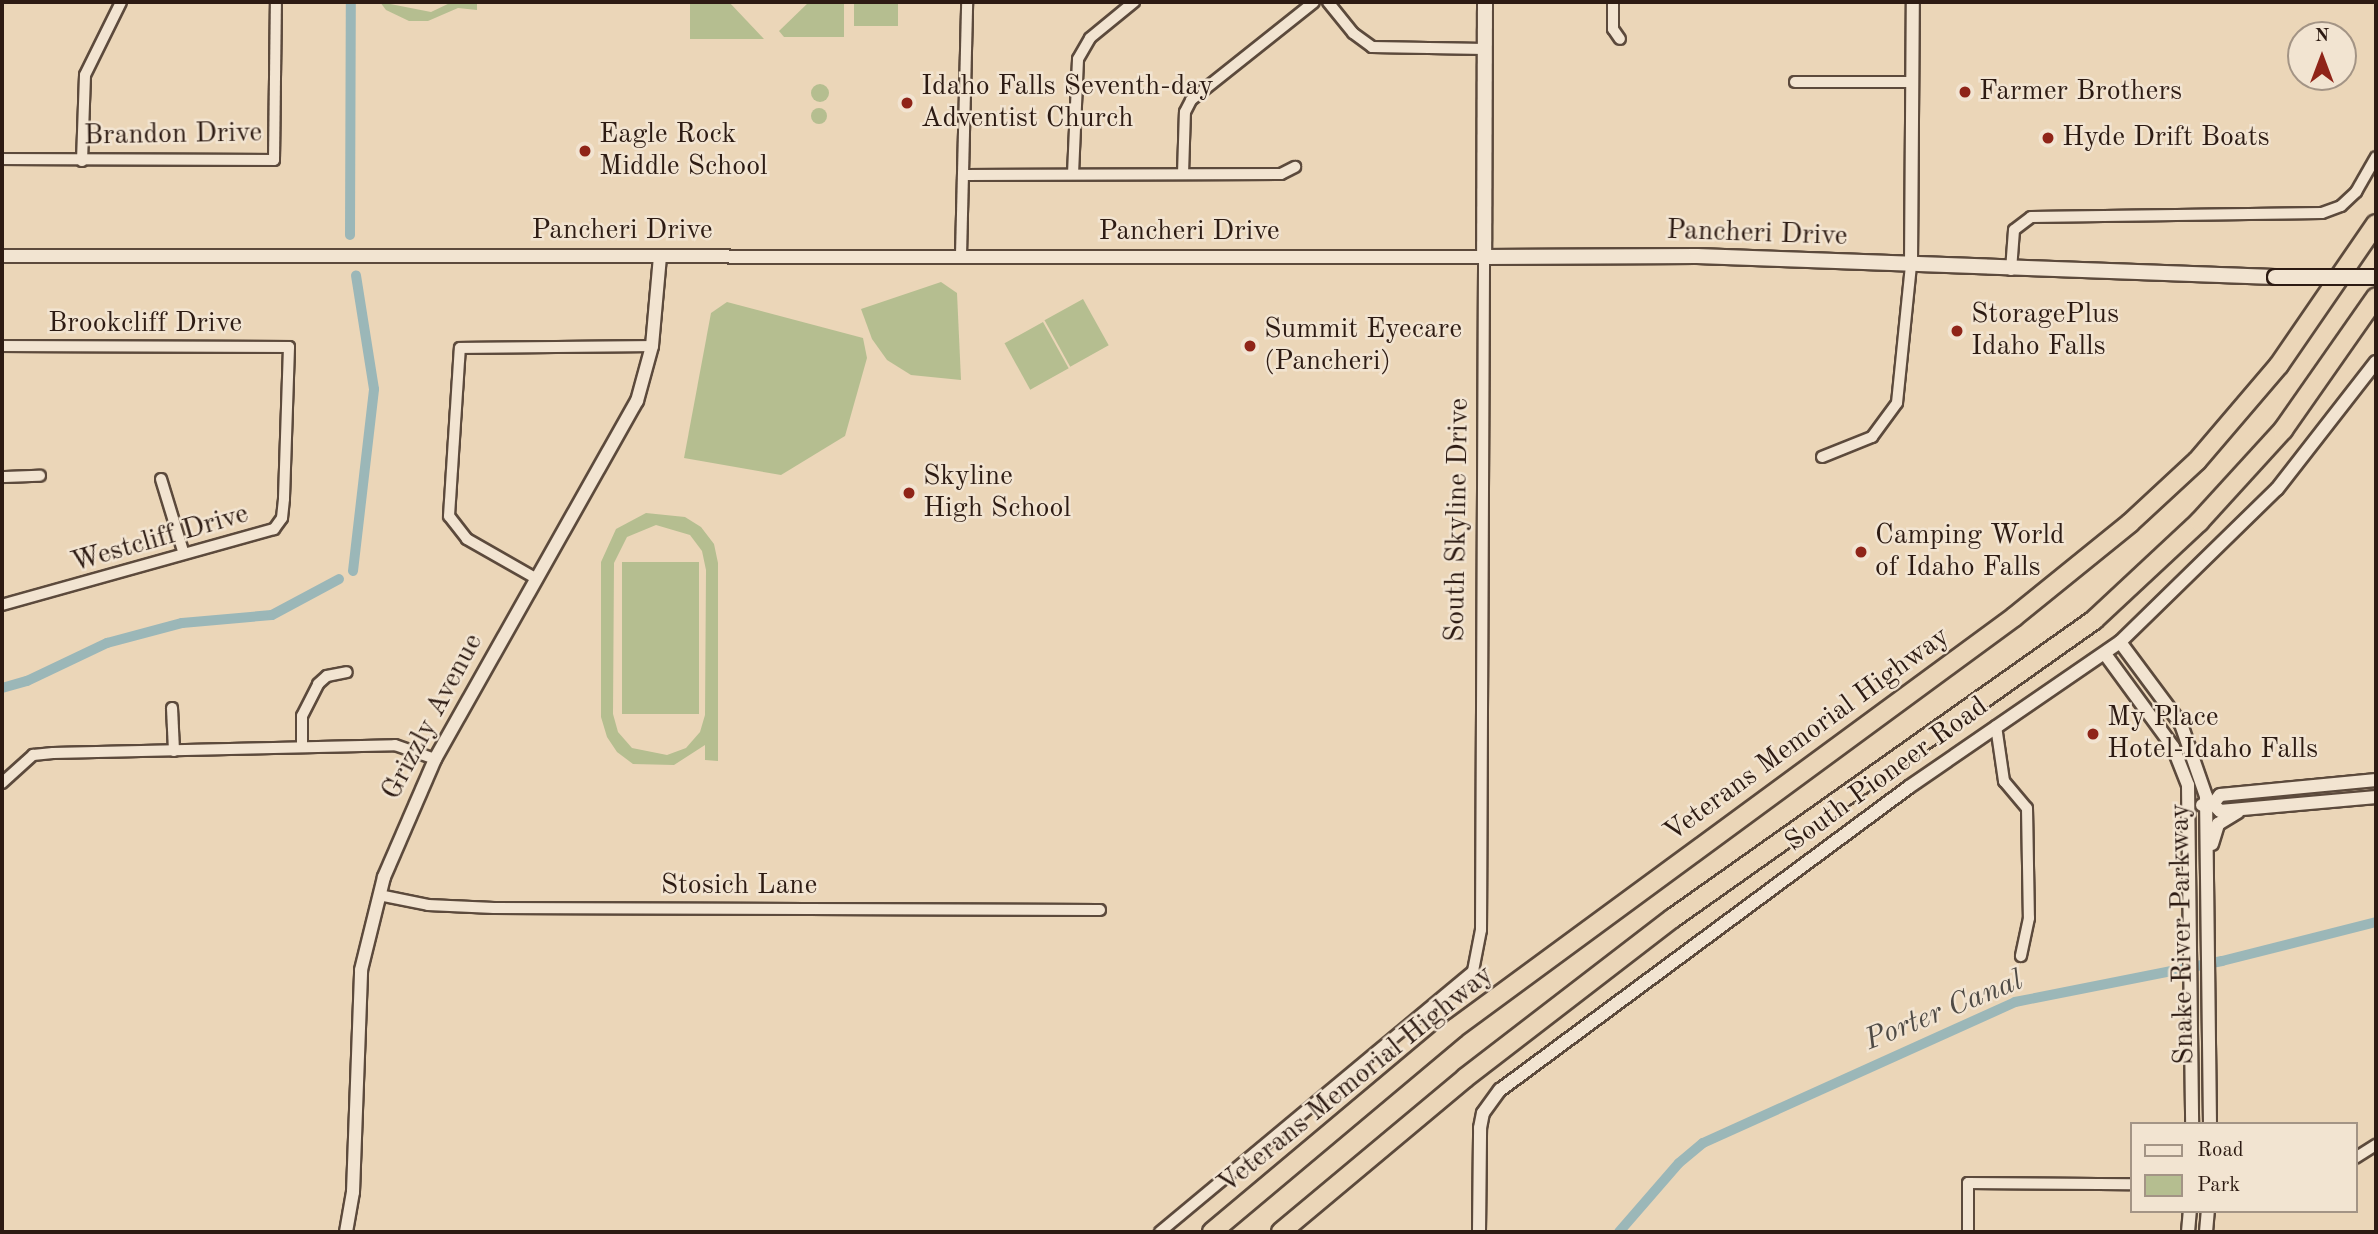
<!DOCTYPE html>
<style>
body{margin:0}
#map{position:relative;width:2378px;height:1234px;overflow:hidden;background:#ebd6b8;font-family:"Old Standard TT",serif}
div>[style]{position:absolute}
.green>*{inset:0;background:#b5be90;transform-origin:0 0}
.round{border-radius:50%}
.canal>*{height:10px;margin:-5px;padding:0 5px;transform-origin:5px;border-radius:5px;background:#9bb7b8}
.roads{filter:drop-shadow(2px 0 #5c4a3c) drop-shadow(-2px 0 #5c4a3c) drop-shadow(0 2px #5c4a3c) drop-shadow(0 -2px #5c4a3c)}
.minor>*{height:10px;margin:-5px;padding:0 5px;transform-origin:5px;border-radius:5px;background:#f2e4d1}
.tertiary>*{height:12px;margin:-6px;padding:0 6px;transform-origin:6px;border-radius:6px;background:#f2e4d1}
.secondary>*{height:14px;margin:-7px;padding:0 7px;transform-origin:7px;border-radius:7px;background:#f2e4d1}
.motorway>*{height:18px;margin:-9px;padding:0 9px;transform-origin:9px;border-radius:9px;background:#ebd6b8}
.bridges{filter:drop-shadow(2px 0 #2d1b13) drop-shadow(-2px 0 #2d1b13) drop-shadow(0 2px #2d1b13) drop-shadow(0 -2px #2d1b13)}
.secondary-bridge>*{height:14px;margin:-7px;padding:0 7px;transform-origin:7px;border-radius:7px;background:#f2e4d1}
.dots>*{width:19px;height:19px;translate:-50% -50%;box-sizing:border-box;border:4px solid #f2e4d1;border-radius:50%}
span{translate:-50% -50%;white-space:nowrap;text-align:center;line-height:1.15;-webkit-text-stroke:5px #f2e4d1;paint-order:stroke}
.poi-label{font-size:28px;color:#2d1b13}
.left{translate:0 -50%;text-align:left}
.street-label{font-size:28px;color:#2d1b13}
.water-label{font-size:30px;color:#4e4a45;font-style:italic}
.frame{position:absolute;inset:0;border:4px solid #2d1b13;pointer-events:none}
.legend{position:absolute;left:2130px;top:1122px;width:228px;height:91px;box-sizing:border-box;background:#f2e4d1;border:2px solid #a39485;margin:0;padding:9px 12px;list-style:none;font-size:21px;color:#2d1b13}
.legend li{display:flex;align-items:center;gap:14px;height:35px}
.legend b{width:35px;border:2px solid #a39485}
.north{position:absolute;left:2287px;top:21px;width:70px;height:70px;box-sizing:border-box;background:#f2e4d1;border:2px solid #a39485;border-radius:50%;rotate:0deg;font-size:19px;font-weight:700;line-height:28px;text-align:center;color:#2d1b13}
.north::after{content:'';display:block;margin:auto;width:24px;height:32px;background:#8f2418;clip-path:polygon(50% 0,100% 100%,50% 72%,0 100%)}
</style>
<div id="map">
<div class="green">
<i style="clip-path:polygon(380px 2px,431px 12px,452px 2px,477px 2px,477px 10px,458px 8px,428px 21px,409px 21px,386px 10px)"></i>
<i style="clip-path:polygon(690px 2px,729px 2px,764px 39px,690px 39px)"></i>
<i style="clip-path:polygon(809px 2px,844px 2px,844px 37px,784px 37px,779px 31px)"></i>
<i style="left:854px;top:2px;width:44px;height:24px"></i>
<i class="round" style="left:811px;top:84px;width:18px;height:18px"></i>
<i class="round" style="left:811px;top:108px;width:16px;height:16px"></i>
<i style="clip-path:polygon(941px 282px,957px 293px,961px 380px,911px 375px,887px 360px,872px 339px,861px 309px)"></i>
<i style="left:1083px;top:299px;width:53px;height:44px;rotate:61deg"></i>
<i style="clip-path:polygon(727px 302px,863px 338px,867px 358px,845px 436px,781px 475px,684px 458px,711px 313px)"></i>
<i style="left:1043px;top:322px;width:53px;height:44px;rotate:61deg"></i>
<i style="clip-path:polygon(evenodd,646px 513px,685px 517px,701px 527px,714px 544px,718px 563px,718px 761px,705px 760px,705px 745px,674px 765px,633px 764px,617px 752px,607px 737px,601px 717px,601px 562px,616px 529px,646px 513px,656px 525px,690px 535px,702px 551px,706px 570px,705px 715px,700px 732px,686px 748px,667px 755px,632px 748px,618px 732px,613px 714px,614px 563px,627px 537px,656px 525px)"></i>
<i style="left:699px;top:562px;width:152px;height:77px;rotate:90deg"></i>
</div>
<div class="canal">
<i style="left:350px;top:235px;width:233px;rotate:-89.8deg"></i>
<i style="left:353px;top:571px;width:183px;rotate:-83.4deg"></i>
<i style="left:374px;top:389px;width:115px;rotate:-99deg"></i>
<i style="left:2px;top:688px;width:26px;rotate:-16deg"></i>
<i style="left:27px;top:681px;width:89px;rotate:-25.4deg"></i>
<i style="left:107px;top:643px;width:78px;rotate:-14.9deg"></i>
<i style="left:182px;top:623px;width:90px;rotate:-5.1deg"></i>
<i style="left:272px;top:615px;width:76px;rotate:-28.2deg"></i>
<i style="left:1619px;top:1232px;width:91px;rotate:-49deg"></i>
<i style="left:1679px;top:1163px;width:31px;rotate:-40deg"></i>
<i style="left:1703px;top:1143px;width:342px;rotate:-24.3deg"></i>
<i style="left:2015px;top:1002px;width:211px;rotate:-11.2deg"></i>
<i style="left:2222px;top:961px;width:159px;rotate:-14.2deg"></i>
</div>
<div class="roads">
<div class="minor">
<i style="left:1328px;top:2px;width:40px;rotate:51deg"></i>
<i style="left:1353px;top:33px;width:24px;rotate:36deg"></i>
<i style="left:1372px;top:47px;width:113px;rotate:1deg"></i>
<i style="left:1613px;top:2px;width:27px;rotate:90deg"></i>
<i style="left:1613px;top:29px;width:12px;rotate:55deg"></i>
<i style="left:1795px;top:82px;width:118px"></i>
<i style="left:2px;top:159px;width:272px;rotate:0.2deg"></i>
<i style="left:274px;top:160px;width:158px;rotate:-89.3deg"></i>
<i style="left:82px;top:161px;width:86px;rotate:-88deg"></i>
<i style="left:85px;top:75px;width:81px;rotate:-63.7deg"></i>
<i style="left:1073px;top:174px;width:115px;rotate:-87.5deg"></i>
<i style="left:1078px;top:59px;width:24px;rotate:-60deg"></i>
<i style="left:1090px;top:38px;width:57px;rotate:-39.3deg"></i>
<i style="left:1183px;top:174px;width:62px;rotate:-88.2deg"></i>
<i style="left:1185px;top:112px;width:13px;rotate:-63deg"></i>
<i style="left:1191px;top:100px;width:157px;rotate:-38.5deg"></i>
<i style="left:963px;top:175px;width:318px;rotate:-0.2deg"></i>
<i style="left:1281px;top:174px;width:16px;rotate:-27deg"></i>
<i style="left:961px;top:255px;width:253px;rotate:-88.6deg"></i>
<i style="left:2011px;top:270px;width:40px;rotate:-85.7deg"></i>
<i style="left:2014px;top:230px;width:21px;rotate:-37deg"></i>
<i style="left:2031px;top:217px;width:291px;rotate:-0.8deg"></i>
<i style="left:2322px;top:213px;width:20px;rotate:-20deg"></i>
<i style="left:2341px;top:206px;width:21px;rotate:-43deg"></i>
<i style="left:2356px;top:192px;width:40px;rotate:-60.3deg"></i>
<i style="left:2px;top:346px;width:287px;rotate:0.2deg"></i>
<i style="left:289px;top:347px;width:152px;rotate:91.9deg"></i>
<i style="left:284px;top:499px;width:19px;rotate:96deg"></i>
<i style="left:282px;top:518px;width:14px;rotate:126deg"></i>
<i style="left:274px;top:529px;width:282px;rotate:164.4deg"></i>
<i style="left:1822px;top:457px;width:54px;rotate:-21.8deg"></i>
<i style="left:1872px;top:437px;width:42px;rotate:-53.7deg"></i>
<i style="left:1897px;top:403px;width:140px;rotate:-84.2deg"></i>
<i style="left:2px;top:477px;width:38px;rotate:-2deg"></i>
<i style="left:161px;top:479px;width:78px;rotate:73deg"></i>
<i style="left:537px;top:579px;width:81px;rotate:-150.3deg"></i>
<i style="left:467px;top:539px;width:29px;rotate:-128deg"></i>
<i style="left:449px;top:516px;width:168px;rotate:-86.3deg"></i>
<i style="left:460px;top:348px;width:192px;rotate:-0.6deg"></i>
<i style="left:172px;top:708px;width:43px;rotate:87.3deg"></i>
<i style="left:1996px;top:726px;width:56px;rotate:81.7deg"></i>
<i style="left:2004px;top:781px;width:35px;rotate:50deg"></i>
<i style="left:2027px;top:808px;width:110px;rotate:89deg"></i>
<i style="left:2029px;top:918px;width:39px;rotate:102deg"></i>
<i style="left:302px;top:745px;width:29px;rotate:-90deg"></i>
<i style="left:302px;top:716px;width:36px;rotate:-63deg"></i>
<i style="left:318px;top:684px;width:12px;rotate:-42deg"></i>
<i style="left:327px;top:676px;width:20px;rotate:-11deg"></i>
<i style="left:2px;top:783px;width:42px;rotate:-42.1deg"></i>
<i style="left:33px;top:755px;width:20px;rotate:-6deg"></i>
<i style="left:53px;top:753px;width:342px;rotate:-1.3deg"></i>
<i style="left:395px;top:745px;width:42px;rotate:19.3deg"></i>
<i style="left:379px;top:895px;width:50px;rotate:11.5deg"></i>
<i style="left:428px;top:905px;width:66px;rotate:2.6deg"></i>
<i style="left:494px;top:908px;width:606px;rotate:0.19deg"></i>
<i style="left:2355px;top:1158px;width:25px;rotate:-32deg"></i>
<i style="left:1160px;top:1232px;width:408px;rotate:-39.8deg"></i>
<i style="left:1473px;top:971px;width:42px;rotate:-79deg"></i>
<i style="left:1481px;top:930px;width:673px;rotate:-89.74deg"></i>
<i style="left:1968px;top:1232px;width:49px;rotate:-90deg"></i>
<i style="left:1968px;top:1183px;width:163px;rotate:0.4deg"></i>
</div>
<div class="tertiary">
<i style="left:2px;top:256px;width:1482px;rotate:0.04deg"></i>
<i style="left:1911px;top:264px;width:262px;rotate:-89.6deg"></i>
<i style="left:2120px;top:642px;width:102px;rotate:53.4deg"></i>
<i style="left:2181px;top:724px;width:76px;rotate:70.9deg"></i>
<i style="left:2206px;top:796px;width:328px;rotate:89.3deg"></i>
<i style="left:2105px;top:654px;width:115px;rotate:53.8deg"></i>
<i style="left:2173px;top:747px;width:41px;rotate:68.5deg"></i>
<i style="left:2188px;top:785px;width:339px;rotate:89.3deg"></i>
<i style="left:2213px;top:804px;width:11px;rotate:-52deg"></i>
<i style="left:2220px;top:795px;width:157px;rotate:-5.5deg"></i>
<i style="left:2202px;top:805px;width:11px;rotate:-5deg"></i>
<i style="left:2213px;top:804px;width:10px;rotate:45deg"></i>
<i style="left:2220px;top:811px;width:157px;rotate:-5.1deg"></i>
<i style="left:2212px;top:844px;width:21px;rotate:-73deg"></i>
<i style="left:2218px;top:824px;width:23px;rotate:-31deg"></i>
<i style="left:346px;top:1232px;width:41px;rotate:-80.1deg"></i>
<i style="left:353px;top:1192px;width:222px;rotate:-87.9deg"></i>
<i style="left:361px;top:970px;width:96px;rotate:-76.1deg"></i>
<i style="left:384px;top:877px;width:129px;rotate:-66.6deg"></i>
<i style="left:435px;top:759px;width:411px;rotate:-60.6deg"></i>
<i style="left:637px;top:401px;width:57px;rotate:-74.7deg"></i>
<i style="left:652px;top:346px;width:90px;rotate:-84.9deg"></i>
<i style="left:1479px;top:1232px;width:104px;rotate:-89.4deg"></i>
<i style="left:1480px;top:1128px;width:15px;rotate:-79deg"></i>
<i style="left:1483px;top:1113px;width:29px;rotate:-54deg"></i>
<i style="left:1500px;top:1090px;width:509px;rotate:-36.53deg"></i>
<i style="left:1909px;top:787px;width:256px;rotate:-34.5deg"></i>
<i style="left:2120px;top:642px;width:219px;rotate:-44.3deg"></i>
<i style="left:2277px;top:489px;width:161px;rotate:-52.1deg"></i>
<i style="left:2188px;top:1232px;width:21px;rotate:-85deg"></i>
<i style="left:2206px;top:1232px;width:21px;rotate:-85deg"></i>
</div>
<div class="secondary">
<i style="left:1485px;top:2px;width:255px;rotate:90.2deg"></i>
<i style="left:1484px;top:257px;width:213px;rotate:-0.3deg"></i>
<i style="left:1697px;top:256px;width:578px;rotate:2.08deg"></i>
</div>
<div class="motorway">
<i style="left:1212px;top:1232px;width:317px;rotate:-40deg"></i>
<i style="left:1455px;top:1028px;width:694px;rotate:-36.32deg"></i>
<i style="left:2014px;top:617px;width:149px;rotate:-39deg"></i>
<i style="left:2130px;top:523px;width:91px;rotate:-42.8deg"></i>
<i style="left:2197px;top:461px;width:126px;rotate:-49.5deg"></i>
<i style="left:2279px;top:365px;width:171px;rotate:-55.5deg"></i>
<i style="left:1281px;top:1232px;width:240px;rotate:-39.9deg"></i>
<i style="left:1465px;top:1078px;width:262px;rotate:-37.6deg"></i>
<i style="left:1673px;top:918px;width:516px;rotate:-35.29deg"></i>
<i style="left:2094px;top:620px;width:144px;rotate:-43deg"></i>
<i style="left:2199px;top:522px;width:125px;rotate:-47.6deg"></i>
<i style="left:2283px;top:430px;width:162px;rotate:-55deg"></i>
</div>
</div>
<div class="bridges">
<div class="secondary-bridge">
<i style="left:2275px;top:277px;width:101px"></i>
</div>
</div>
<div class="dots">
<i style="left:1965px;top:92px;background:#8f2418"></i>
<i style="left:907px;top:103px;background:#8f2418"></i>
<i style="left:2048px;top:138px;background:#8f2418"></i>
<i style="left:585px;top:151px;background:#8f2418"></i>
<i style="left:1957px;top:331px;background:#8f2418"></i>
<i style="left:1250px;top:346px;background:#8f2418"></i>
<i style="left:909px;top:493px;background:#8f2418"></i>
<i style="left:1861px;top:552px;background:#8f2418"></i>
<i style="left:2093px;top:734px;background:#8f2418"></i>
</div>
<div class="poi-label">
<span class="left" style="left:921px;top:103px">Idaho Falls Seventh-day<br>Adventist Church</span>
<span class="left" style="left:1979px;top:92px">Farmer Brothers</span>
<span class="left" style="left:599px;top:151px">Eagle Rock<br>Middle School</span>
<span class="left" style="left:2062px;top:138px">Hyde Drift Boats</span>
<span class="left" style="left:1971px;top:331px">StoragePlus<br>Idaho Falls</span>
<span class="left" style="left:1264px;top:346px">Summit Eyecare<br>(Pancheri)</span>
<span class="left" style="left:923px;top:493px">Skyline<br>High School</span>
<span class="left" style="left:1875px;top:552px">Camping World<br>of Idaho Falls</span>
<span class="left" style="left:2107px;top:734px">My Place<br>Hotel-Idaho Falls</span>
</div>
<div class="street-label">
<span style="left:173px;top:135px;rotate:-1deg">Brandon Drive</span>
<span style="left:622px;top:231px">Pancheri Drive</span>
<span style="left:1189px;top:232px">Pancheri Drive</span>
<span style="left:1757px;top:234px;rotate:2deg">Pancheri Drive</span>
<span style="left:145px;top:324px">Brookcliff Drive</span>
<span style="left:1458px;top:520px;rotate:-89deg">South Skyline Drive</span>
<span style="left:160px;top:539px;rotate:-16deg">Westcliff Drive</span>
<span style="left:433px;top:717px;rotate:-62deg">Grizzly Avenue</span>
<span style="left:1807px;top:735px;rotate:-36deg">Veterans Memorial Highway</span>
<span style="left:1887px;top:775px;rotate:-36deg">South Pioneer Road</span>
<span style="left:739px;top:886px">Stosich Lane</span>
<span style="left:2183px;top:934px;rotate:-91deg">Snake River Parkway</span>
<span style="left:1356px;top:1080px;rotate:-39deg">Veterans Memorial Highway</span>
</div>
<div class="water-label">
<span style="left:1944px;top:1011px;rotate:-22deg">Porter Canal</span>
</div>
<div class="frame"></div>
<ul class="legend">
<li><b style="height:9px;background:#f2e4d1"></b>Road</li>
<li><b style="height:19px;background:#b5be90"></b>Park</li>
</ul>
<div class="north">N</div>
</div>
